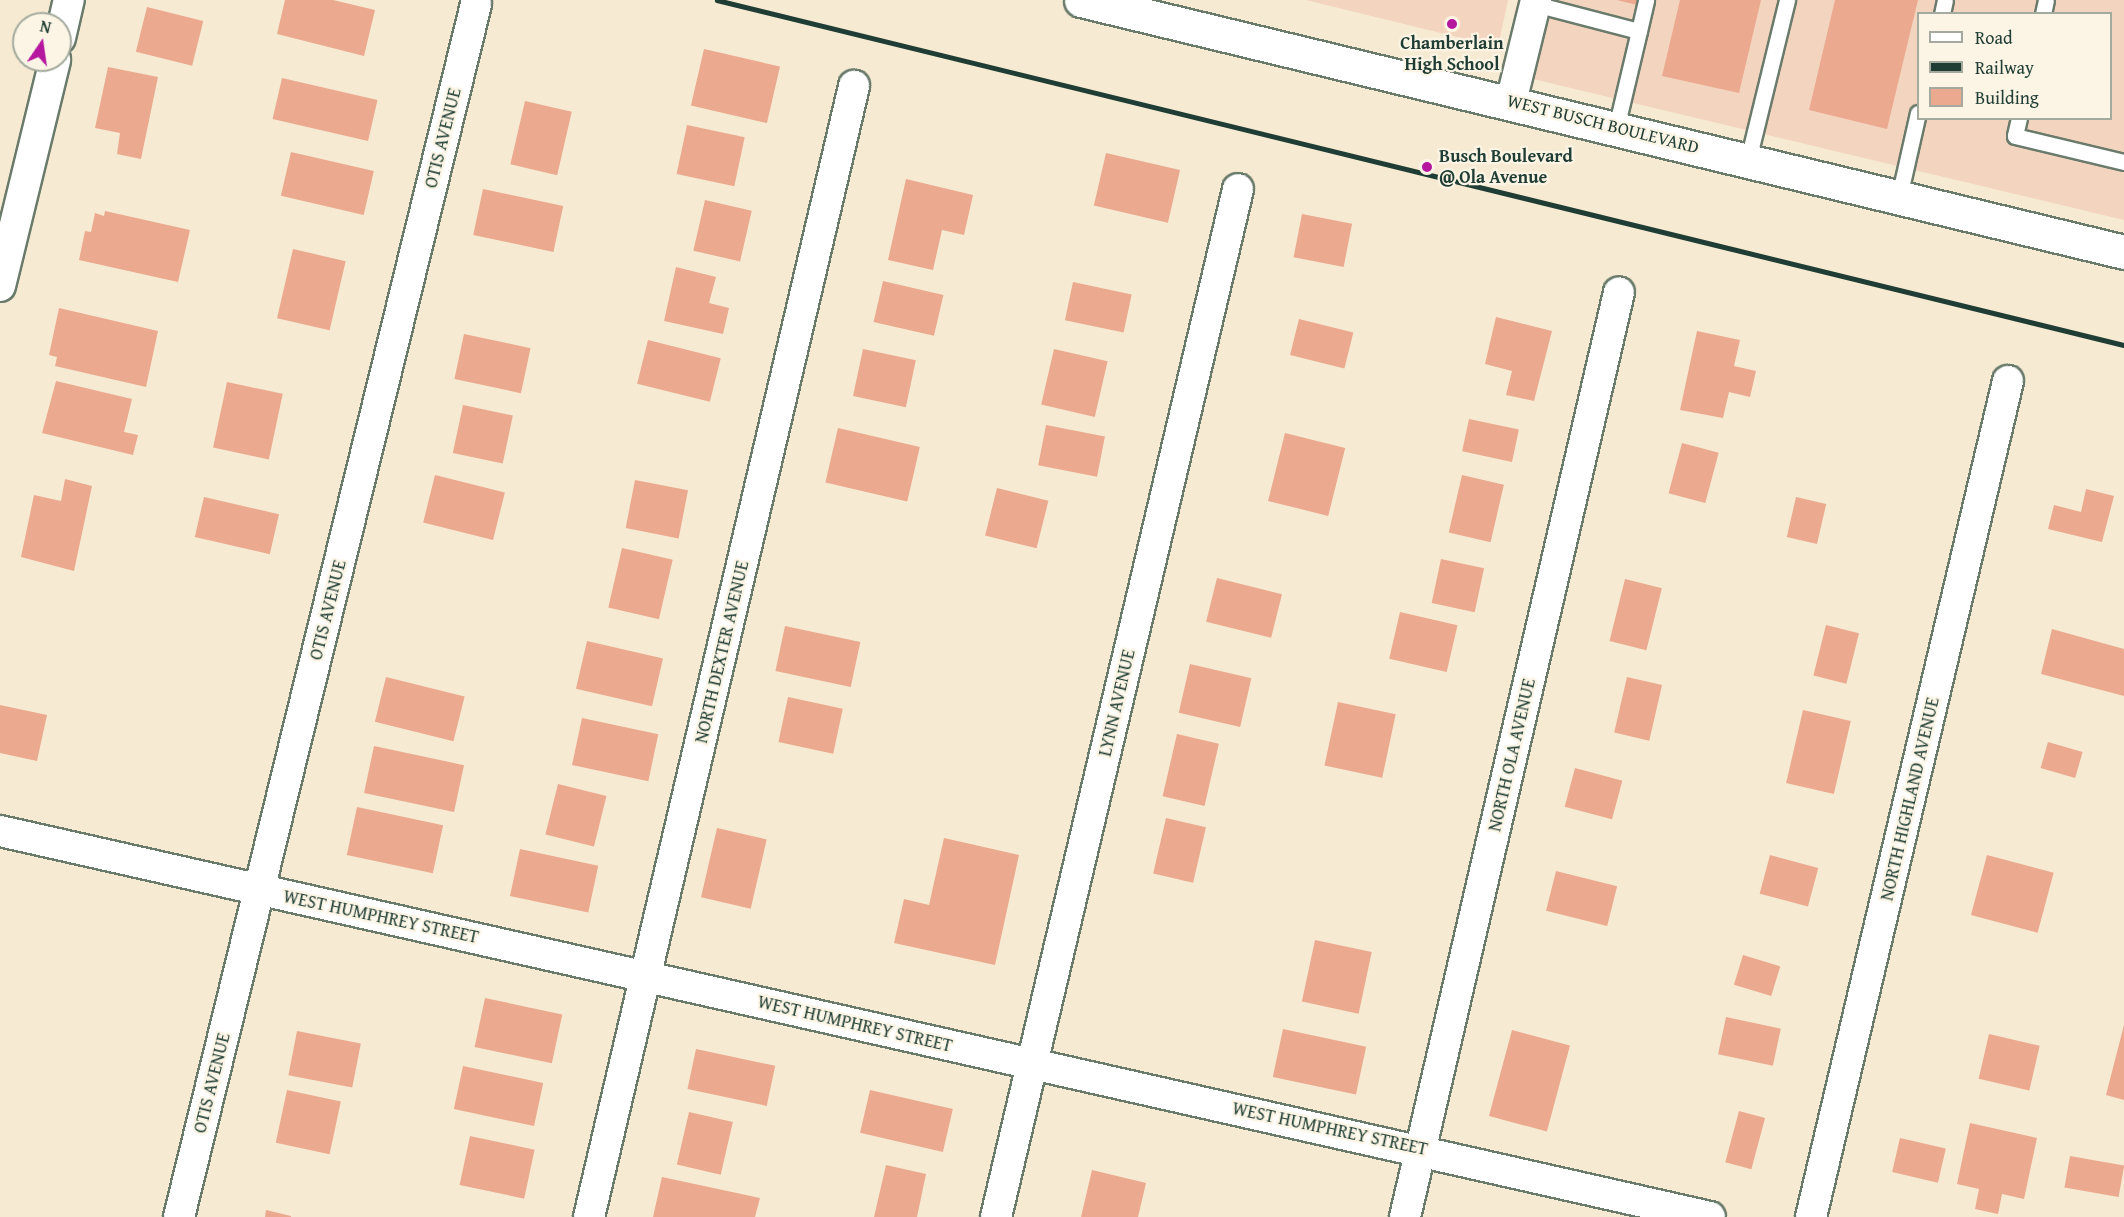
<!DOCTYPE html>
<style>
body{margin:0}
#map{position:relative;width:2124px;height:1217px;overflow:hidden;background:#f6ead2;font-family:"Gentium Book Plus",serif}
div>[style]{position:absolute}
.built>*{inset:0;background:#f3d4bf}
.building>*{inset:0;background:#ebaa8f;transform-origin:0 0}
.roads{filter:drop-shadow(2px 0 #6a7a6b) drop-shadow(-2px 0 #6a7a6b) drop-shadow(0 2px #6a7a6b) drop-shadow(0 -2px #6a7a6b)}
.service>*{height:15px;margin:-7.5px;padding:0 7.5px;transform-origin:7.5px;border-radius:7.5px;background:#fff}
.minor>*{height:30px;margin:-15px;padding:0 15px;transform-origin:15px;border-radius:15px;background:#fff}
.primary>*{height:33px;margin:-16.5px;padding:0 16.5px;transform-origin:16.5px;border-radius:16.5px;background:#fff}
.rail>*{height:4.5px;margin:-2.25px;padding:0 2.25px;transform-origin:2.25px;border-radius:2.25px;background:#1f3d34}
.dots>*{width:16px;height:16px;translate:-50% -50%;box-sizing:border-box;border:3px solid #fcf5e5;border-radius:50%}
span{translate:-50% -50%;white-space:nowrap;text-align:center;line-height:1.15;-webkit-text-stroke:4.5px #fcf5e5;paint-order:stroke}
.poi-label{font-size:18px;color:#1f3d34;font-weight:700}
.left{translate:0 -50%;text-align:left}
.street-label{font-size:18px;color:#1f3d34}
.legend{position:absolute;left:1917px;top:12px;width:195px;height:108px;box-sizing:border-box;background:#fcf5e5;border:2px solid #a4ab9e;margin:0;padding:8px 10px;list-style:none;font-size:18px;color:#1f3d34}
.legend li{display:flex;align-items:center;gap:12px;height:30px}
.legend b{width:30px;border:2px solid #a4ab9e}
.north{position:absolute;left:12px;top:12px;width:60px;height:60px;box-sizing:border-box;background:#fcf5e5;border:2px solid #a4ab9e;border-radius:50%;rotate:13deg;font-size:16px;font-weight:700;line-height:24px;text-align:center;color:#1f3d34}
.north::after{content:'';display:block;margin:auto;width:21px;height:27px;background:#b5179e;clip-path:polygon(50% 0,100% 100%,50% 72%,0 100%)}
</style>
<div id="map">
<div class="built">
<i style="clip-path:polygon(1306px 0,1508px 0,1498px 47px)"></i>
<i style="clip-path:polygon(evenodd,1552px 0,2124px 0,2124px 220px,1533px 79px,1552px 0,1918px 14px,2110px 14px,2110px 118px,1918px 118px,1918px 14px)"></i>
</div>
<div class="building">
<i style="clip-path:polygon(285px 0,333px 0,375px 10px,364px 56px,277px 34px)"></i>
<i style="clip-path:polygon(1617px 0,1639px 0,1637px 5px)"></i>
<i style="clip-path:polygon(1680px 0,1761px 0,1739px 93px,1662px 76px)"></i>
<i style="clip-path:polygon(1835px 0,1918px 0,1887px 129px,1809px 110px)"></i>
<i style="left:147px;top:7px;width:58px;height:46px;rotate:14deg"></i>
<i style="left:704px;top:49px;width:78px;height:58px;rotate:13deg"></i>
<i style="clip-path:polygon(108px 67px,158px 77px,141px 159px,117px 154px,120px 133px,95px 128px)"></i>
<i style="left:282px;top:78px;width:98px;height:42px;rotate:13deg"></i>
<i style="left:525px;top:101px;width:48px;height:65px;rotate:13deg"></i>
<i style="left:687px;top:125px;width:59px;height:50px;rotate:12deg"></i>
<i style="left:291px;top:152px;width:85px;height:45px;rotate:13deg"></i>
<i style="left:1106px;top:153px;width:76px;height:54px;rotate:13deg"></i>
<i style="clip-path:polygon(906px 179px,973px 195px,964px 235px,942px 230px,933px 270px,888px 260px)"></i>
<i style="left:483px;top:189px;width:82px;height:47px;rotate:12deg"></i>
<i style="left:705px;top:200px;width:48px;height:52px;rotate:13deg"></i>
<i style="clip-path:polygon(105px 211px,190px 230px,178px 282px,79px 260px,85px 231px,91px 232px,95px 213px,104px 216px)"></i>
<i style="left:1302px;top:214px;width:51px;height:44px;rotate:11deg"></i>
<i style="left:293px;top:249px;width:54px;height:71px;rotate:13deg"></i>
<i style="clip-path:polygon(676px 267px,716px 277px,709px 303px,729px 308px,723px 334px,664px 321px)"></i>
<i style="left:883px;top:281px;width:62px;height:42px;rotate:13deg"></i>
<i style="left:1073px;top:282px;width:60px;height:39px;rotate:12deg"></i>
<i style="clip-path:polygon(59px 308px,158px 331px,146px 387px,55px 366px,57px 357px,49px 355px)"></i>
<i style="clip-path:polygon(1496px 317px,1552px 331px,1534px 401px,1506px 395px,1512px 371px,1485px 364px)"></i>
<i style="left:1299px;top:319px;width:56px;height:37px;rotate:14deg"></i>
<i style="clip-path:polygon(1697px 331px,1740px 340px,1734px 366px,1756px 371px,1750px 397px,1729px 392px,1723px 418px,1680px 410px)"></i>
<i style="left:464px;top:334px;width:68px;height:46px;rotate:12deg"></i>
<i style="left:648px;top:340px;width:75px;height:45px;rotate:14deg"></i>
<i style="left:863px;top:349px;width:54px;height:48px;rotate:12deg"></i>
<i style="left:1054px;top:349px;width:55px;height:57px;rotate:13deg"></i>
<i style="clip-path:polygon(56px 381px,132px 399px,124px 432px,138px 435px,133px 455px,42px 433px)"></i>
<i style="left:227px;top:382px;width:57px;height:67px;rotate:12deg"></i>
<i style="left:463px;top:405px;width:51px;height:49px;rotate:12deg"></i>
<i style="left:1469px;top:419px;width:51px;height:33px;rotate:12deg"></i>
<i style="left:1046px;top:425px;width:60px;height:41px;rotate:11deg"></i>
<i style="left:838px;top:428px;width:84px;height:56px;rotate:13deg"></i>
<i style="left:1285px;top:433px;width:62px;height:70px;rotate:14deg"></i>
<i style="left:1682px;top:443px;width:38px;height:52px;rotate:15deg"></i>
<i style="left:435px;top:475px;width:72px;height:49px;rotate:14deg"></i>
<i style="left:1462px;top:475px;width:43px;height:59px;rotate:13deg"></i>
<i style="clip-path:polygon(65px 479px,92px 486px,74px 571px,21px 557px,34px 495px,61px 501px)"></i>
<i style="left:635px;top:480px;width:54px;height:49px;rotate:11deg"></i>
<i style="left:997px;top:488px;width:53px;height:49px;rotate:14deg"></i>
<i style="clip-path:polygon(2086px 489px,2114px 496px,2102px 542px,2048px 529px,2054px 505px,2081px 512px)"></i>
<i style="left:204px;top:497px;width:77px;height:41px;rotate:13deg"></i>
<i style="left:1796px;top:497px;width:31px;height:41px;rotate:13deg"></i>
<i style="left:622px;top:548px;width:52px;height:61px;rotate:13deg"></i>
<i style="left:1441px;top:559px;width:44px;height:45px;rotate:12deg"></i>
<i style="left:1217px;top:578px;width:67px;height:45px;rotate:14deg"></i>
<i style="left:1625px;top:579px;width:38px;height:64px;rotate:14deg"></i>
<i style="left:1400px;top:612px;width:59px;height:48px;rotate:13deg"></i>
<i style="left:1826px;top:625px;width:34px;height:52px;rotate:14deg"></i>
<i style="left:785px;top:626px;width:77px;height:46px;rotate:12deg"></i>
<i style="clip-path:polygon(2052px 629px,2124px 649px,2124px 696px,2041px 674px)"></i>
<i style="left:587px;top:641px;width:78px;height:49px;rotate:13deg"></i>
<i style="left:1190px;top:664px;width:63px;height:50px;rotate:13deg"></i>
<i style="left:386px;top:677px;width:81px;height:46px;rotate:14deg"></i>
<i style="left:1627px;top:677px;width:36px;height:57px;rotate:13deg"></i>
<i style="left:788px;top:697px;width:56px;height:46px;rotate:12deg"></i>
<i style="left:1338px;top:702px;width:59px;height:65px;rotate:12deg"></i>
<i style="clip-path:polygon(0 705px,47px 715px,37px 761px,0 753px)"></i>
<i style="left:1803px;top:710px;width:49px;height:75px;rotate:13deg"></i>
<i style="left:582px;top:718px;width:78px;height:48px;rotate:12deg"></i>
<i style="left:1177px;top:734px;width:43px;height:64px;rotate:13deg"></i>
<i style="left:2048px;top:742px;width:36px;height:27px;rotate:16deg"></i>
<i style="left:374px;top:746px;width:92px;height:48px;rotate:12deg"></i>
<i style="left:1575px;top:768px;width:49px;height:40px;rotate:15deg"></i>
<i style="left:558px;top:784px;width:50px;height:52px;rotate:14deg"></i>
<i style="left:357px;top:807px;width:88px;height:49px;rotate:12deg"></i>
<i style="left:1166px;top:818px;width:41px;height:57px;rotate:13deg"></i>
<i style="left:717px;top:828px;width:51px;height:71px;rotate:13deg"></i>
<i style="clip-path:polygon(944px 838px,1019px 855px,995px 965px,894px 943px,904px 899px,929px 905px)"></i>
<i style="left:520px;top:849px;width:80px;height:48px;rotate:12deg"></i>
<i style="left:1770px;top:855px;width:50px;height:40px;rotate:15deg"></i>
<i style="left:1987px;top:855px;width:69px;height:62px;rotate:15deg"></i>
<i style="left:1556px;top:871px;width:63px;height:41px;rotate:14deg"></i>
<i style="left:1315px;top:940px;width:58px;height:63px;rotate:12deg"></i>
<i style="left:1743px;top:955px;width:39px;height:31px;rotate:17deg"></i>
<i style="left:485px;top:998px;width:79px;height:50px;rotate:12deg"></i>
<i style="left:1726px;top:1017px;width:56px;height:38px;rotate:12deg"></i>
<i style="clip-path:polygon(2124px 1025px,2124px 1100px,2106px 1095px)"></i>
<i style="left:1283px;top:1029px;width:85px;height:49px;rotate:12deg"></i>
<i style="left:1512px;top:1030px;width:60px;height:89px;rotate:15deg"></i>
<i style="left:297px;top:1031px;width:65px;height:45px;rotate:11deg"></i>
<i style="left:1989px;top:1034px;width:52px;height:46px;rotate:13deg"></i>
<i style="left:696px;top:1049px;width:81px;height:41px;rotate:12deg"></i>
<i style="left:463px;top:1066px;width:82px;height:44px;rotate:12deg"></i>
<i style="left:287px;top:1090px;width:55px;height:54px;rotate:12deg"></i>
<i style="left:870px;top:1090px;width:85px;height:44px;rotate:13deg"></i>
<i style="left:1739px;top:1111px;width:27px;height:53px;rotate:15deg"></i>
<i style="left:689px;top:1112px;width:45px;height:54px;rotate:13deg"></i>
<i style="clip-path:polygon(1970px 1123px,2037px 1138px,2024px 1199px,2002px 1194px,1998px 1214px,1975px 1209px,1979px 1189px,1957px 1184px)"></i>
<i style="left:470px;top:1136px;width:66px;height:50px;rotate:12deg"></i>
<i style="left:1900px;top:1138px;width:47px;height:35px;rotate:13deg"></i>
<i style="left:2070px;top:1156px;width:55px;height:32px;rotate:10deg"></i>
<i style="clip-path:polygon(886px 1165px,926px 1174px,917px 1217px,874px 1217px)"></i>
<i style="clip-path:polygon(1092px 1170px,1146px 1183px,1138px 1217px,1081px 1217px)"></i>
<i style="clip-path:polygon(662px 1177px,760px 1198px,755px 1217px,653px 1217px)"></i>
<i style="clip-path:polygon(266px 1210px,291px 1216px,291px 1217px,265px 1217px)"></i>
</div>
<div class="roads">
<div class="service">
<i style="left:1535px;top:4px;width:107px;rotate:14.6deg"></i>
<i style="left:1639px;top:31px;width:100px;rotate:103.3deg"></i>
<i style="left:1942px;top:14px;width:14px;rotate:-78deg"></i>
<i style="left:2043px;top:14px;width:14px;rotate:-78deg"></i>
<i style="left:1639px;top:31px;width:32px;rotate:-77deg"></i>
<i style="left:2019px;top:118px;width:18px;rotate:103deg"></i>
<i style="left:2015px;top:136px;width:112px;rotate:13.4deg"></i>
<i style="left:1748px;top:160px;width:165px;rotate:-76.3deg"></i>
<i style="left:1899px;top:197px;width:86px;rotate:-77.3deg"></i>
</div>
<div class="minor">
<i style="left:60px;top:38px;width:39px;rotate:-77deg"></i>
<i style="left:1511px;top:102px;width:105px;rotate:-76.2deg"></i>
<i style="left:0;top:286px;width:233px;rotate:-76.3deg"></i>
<i style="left:0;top:831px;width:1753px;rotate:12.72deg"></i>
<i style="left:179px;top:1217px;width:1249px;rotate:-76.24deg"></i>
<i style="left:589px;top:1217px;width:1162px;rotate:-76.81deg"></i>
<i style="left:996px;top:1217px;width:1056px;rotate:-76.75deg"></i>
<i style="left:1405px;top:1217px;width:949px;rotate:-76.97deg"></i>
<i style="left:1811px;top:1217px;width:859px;rotate:-76.74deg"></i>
</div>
<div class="primary">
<i style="left:1081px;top:0;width:1073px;rotate:13.58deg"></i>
</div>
</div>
<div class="rail">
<i style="left:717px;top:0;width:1449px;rotate:13.78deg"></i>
</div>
<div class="dots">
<i style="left:1452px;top:24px;background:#b5179e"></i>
<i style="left:1427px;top:167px;background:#b5179e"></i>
</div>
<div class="poi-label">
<span style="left:1452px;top:54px">Chamberlain<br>High School</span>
<span class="left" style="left:1439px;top:167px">Busch Boulevard<br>@ Ola Avenue</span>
</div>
<div class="street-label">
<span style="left:1603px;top:124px;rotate:14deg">WEST BUSCH BOULEVARD</span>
<span style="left:443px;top:138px;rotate:-76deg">OTIS AVENUE</span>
<span style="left:328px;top:610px;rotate:-76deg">OTIS AVENUE</span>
<span style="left:722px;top:652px;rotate:-77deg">NORTH DEXTER AVENUE</span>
<span style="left:1117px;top:703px;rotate:-77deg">LYNN AVENUE</span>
<span style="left:1512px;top:755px;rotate:-77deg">NORTH OLA AVENUE</span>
<span style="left:1910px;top:799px;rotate:-77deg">NORTH HIGHLAND AVENUE</span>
<span style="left:381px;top:917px;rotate:12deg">WEST HUMPHREY STREET</span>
<span style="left:855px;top:1024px;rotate:13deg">WEST HUMPHREY STREET</span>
<span style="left:212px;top:1083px;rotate:-76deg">OTIS AVENUE</span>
<span style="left:1330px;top:1129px;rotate:12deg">WEST HUMPHREY STREET</span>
</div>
<ul class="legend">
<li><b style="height:8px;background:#fff"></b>Road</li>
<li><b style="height:8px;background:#1f3d34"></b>Railway</li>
<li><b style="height:16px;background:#ebaa8f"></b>Building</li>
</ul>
<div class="north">N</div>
</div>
